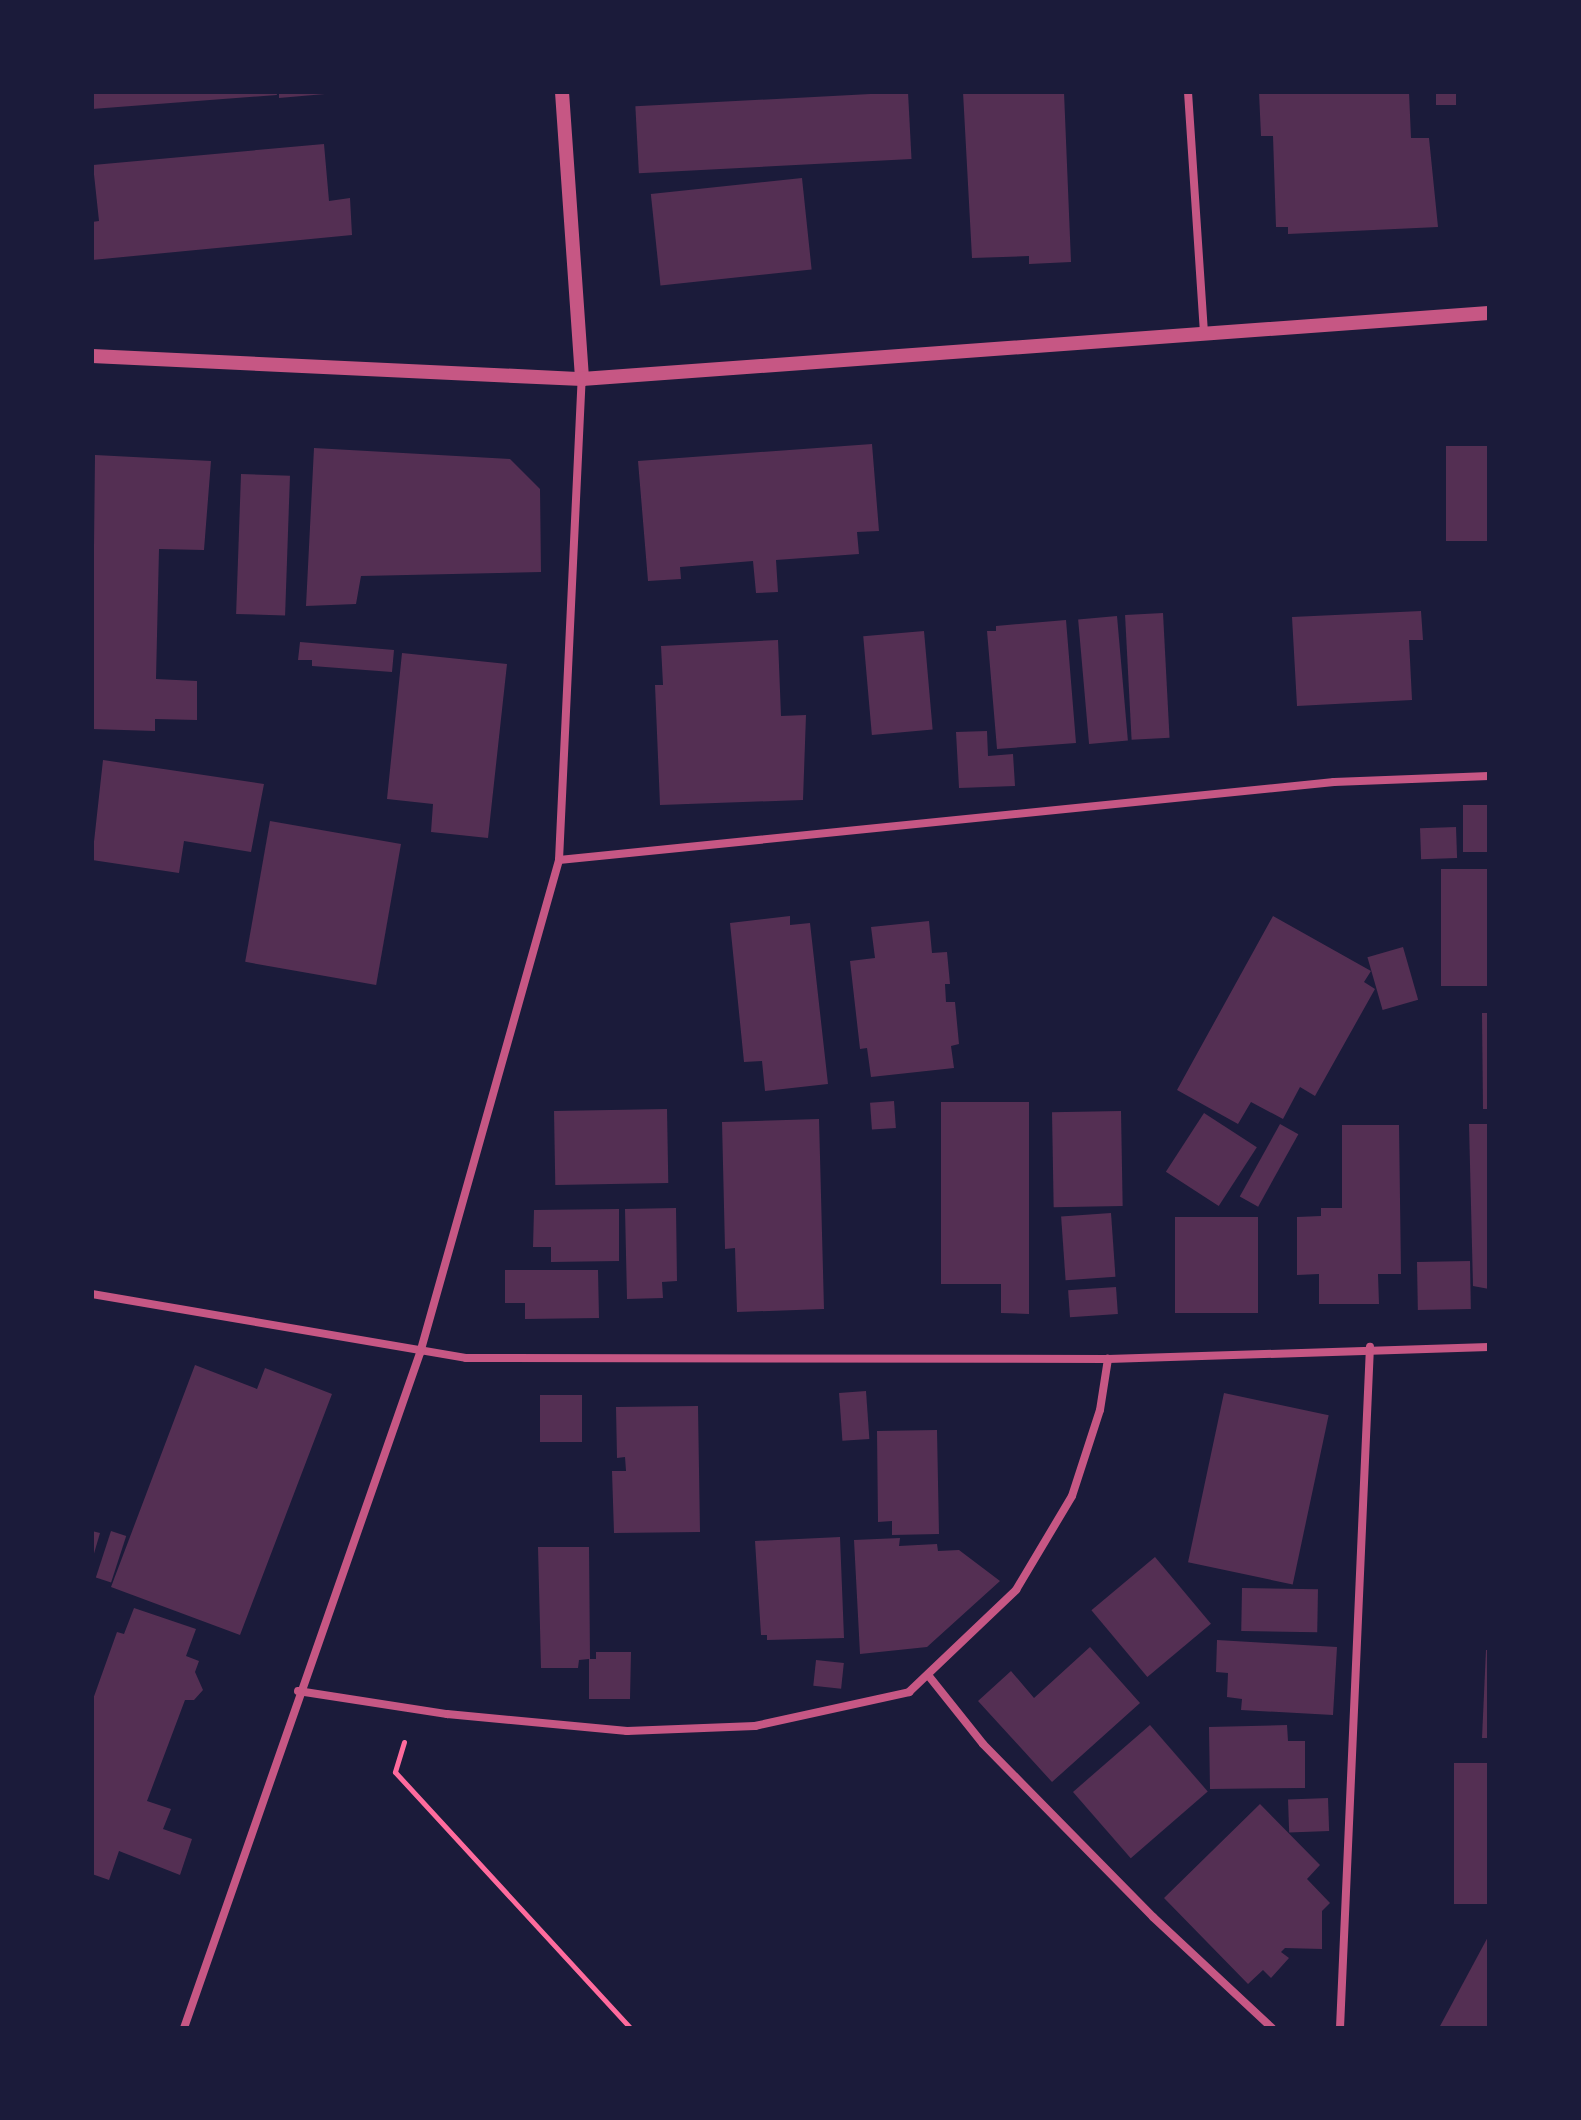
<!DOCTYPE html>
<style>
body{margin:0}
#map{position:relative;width:1581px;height:2120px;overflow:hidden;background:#1b1b3a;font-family:Cabin,sans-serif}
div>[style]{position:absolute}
.building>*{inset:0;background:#542f53;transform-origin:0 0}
.path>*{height:5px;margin:-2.5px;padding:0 2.5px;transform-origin:2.5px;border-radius:2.5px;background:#ff6b9d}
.minor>*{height:8px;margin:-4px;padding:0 4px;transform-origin:4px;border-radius:4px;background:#c65784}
.tertiary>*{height:14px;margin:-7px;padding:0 7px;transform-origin:7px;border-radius:7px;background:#c65784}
span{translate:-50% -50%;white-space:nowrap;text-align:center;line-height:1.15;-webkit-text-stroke:6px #1b1b3a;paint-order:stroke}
.frame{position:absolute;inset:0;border:94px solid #1b1b3a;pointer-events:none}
</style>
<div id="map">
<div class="building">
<i style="clip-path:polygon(92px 92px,276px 92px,277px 95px,92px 109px)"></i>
<i style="clip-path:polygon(279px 92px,324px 92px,325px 94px,279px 98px)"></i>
<i style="left:908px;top:92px;width:67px;height:273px;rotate:87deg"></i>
<i style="clip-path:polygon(963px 92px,1064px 92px,1071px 262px,1029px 264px,1029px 256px,972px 258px)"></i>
<i style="clip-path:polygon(1259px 92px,1409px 92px,1411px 138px,1429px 138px,1438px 227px,1288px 234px,1288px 227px,1276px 227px,1273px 136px,1261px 136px)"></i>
<i style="left:1436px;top:92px;width:20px;height:13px"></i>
<i style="clip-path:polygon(324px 144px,329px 201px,350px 198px,352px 235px,92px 260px,92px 222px,99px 221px,93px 165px)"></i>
<i style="left:802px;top:178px;width:92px;height:152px;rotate:84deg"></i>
<i style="clip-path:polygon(872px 444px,879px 531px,857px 532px,859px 554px,776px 560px,778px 592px,756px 593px,753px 561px,680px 567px,681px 579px,648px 581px,638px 461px)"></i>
<i style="left:1489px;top:446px;width:95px;height:43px;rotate:90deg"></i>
<i style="clip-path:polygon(314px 448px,510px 459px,540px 489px,541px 572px,361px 576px,356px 604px,306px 606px)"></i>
<i style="clip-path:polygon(95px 455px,211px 461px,204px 550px,159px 549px,156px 679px,197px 681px,197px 720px,155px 719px,155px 731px,92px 729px)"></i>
<i style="left:241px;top:474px;width:49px;height:140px;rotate:2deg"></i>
<i style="clip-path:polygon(1421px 611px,1423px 640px,1409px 640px,1412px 700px,1297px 706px,1292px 617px)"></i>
<i style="left:1163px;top:613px;width:125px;height:38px;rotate:87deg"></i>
<i style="left:1117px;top:616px;width:125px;height:39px;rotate:85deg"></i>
<i style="clip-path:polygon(1066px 620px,1076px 743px,997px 749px,987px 631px,996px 631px,996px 626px)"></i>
<i style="left:924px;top:631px;width:99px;height:61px;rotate:85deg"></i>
<i style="clip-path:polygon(778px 640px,781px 716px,806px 715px,803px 800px,660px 805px,655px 685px,663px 685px,661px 646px)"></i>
<i style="clip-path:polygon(300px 642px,394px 650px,392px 672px,312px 666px,312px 660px,298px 660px)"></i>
<i style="clip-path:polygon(402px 653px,507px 664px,488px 838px,431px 832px,433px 804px,387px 799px)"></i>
<i style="clip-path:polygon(987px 731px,988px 756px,1013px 754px,1015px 786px,959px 788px,956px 732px)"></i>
<i style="clip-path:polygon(103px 760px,264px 784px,251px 852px,184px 841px,179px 873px,92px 860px)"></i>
<i style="left:1463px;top:805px;width:26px;height:47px"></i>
<i style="left:270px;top:821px;width:133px;height:143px;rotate:10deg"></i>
<i style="left:1456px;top:827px;width:31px;height:36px;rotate:88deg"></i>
<i style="left:1489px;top:869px;width:117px;height:48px;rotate:90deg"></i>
<i style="clip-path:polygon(790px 916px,790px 925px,810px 923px,828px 1084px,765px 1091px,762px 1061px,744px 1062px,730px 923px)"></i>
<i style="clip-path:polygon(1273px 916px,1371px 971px,1364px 982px,1375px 989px,1315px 1096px,1300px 1087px,1283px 1119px,1251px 1102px,1238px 1124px,1177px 1090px)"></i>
<i style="clip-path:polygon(929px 921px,932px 953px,947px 952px,950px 984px,945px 984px,946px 1002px,955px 1002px,959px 1044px,951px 1046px,954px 1068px,871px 1077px,867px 1048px,860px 1049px,850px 961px,875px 958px,871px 927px)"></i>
<i style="left:1403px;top:947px;width:55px;height:37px;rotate:74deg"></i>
<i style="clip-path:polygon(1482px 1013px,1489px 1013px,1489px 1109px,1483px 1109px)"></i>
<i style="left:894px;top:1101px;width:27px;height:24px;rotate:86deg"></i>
<i style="clip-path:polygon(941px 1102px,1029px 1102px,1029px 1314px,1001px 1313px,1001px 1284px,941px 1284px)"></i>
<i style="left:667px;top:1109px;width:74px;height:113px;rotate:89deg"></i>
<i style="left:1121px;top:1111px;width:95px;height:69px;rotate:89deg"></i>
<i style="left:1204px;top:1113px;width:63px;height:70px;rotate:33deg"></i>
<i style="clip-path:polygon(819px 1119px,824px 1309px,737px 1312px,735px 1248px,725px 1249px,722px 1122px)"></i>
<i style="left:1280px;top:1124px;width:21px;height:83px;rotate:29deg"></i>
<i style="clip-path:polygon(1469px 1124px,1489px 1124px,1489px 1289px,1473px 1286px)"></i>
<i style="clip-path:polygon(1342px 1125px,1399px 1125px,1401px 1274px,1378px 1274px,1379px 1304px,1319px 1304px,1319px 1274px,1297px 1275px,1297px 1217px,1321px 1216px,1321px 1208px,1342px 1208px)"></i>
<i style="clip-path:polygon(676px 1208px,677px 1281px,662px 1282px,663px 1298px,627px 1299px,625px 1209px)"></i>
<i style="clip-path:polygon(619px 1209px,619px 1261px,551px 1262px,551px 1247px,533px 1247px,534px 1210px)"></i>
<i style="left:1111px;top:1213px;width:64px;height:50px;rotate:86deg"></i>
<i style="left:1175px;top:1217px;width:83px;height:96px"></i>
<i style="left:1470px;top:1261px;width:48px;height:53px;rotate:89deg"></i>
<i style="clip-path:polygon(505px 1270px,598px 1270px,599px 1318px,525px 1319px,525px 1303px,505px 1303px)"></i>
<i style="left:1116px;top:1287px;width:27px;height:48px;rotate:86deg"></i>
<i style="clip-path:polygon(195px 1365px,257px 1389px,265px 1368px,332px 1394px,240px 1635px,111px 1587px)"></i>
<i style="left:866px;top:1391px;width:48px;height:27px;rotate:86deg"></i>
<i style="left:1224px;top:1393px;width:107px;height:173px;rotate:12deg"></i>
<i style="left:582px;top:1395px;width:47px;height:42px;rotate:90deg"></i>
<i style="clip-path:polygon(698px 1406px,700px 1532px,614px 1533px,612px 1471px,626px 1471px,625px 1457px,617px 1458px,616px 1407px)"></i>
<i style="clip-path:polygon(937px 1430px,939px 1534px,892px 1535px,892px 1521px,878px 1522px,877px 1431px)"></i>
<i style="clip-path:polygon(92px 1531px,100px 1533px,93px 1557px,92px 1556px)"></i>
<i style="left:111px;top:1531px;width:16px;height:49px;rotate:18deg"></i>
<i style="clip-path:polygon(840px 1537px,844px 1638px,767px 1640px,767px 1635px,761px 1635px,755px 1541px)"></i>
<i style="clip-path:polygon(900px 1538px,899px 1546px,937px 1544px,938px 1551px,959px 1550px,1000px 1581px,927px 1647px,860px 1654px,854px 1540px)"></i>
<i style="clip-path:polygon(538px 1547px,589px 1547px,590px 1659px,596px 1659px,596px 1652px,631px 1652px,630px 1699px,589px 1699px,589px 1659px,579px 1660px,578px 1668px,541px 1668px)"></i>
<i style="left:1155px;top:1557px;width:87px;height:83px;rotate:50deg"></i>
<i style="left:1242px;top:1588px;width:76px;height:43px;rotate:1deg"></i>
<i style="clip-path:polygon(134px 1608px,196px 1629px,186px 1656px,199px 1661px,195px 1672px,203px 1690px,194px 1700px,185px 1700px,147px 1801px,171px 1809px,163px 1829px,192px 1839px,180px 1875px,119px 1851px,109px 1880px,92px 1874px,92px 1702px,117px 1632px,124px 1634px)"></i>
<i style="clip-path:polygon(1217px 1640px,1337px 1647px,1333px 1715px,1241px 1710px,1242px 1699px,1227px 1697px,1228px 1673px,1216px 1672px)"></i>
<i style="clip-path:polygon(1090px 1647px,1140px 1703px,1052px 1782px,978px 1701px,1011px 1671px,1034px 1698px)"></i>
<i style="clip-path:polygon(1486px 1650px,1489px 1650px,1489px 1738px,1482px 1738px)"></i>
<i style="left:816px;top:1660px;width:28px;height:26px;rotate:6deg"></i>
<i style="left:1150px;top:1725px;width:88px;height:102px;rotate:49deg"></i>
<i style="clip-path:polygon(1287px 1725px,1288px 1741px,1305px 1741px,1305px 1788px,1210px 1789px,1209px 1727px)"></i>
<i style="left:1489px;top:1763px;width:141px;height:35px;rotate:90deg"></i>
<i style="left:1328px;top:1798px;width:33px;height:40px;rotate:88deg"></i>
<i style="clip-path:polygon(1260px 1804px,1320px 1865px,1307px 1879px,1330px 1903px,1322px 1911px,1322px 1949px,1285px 1948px,1281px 1952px,1289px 1958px,1271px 1978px,1263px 1970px,1248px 1984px,1164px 1898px)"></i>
<i style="clip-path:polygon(1489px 1935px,1489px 2028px,1439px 2028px)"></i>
</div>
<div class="path">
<i style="left:404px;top:1742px;width:31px;rotate:107deg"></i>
<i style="left:395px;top:1772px;width:348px;rotate:47.4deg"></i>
</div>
<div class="minor">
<i style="left:1188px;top:92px;width:243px;rotate:86.2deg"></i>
<i style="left:559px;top:860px;width:779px;rotate:-5.75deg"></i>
<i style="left:1334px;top:782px;width:155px;rotate:-2.2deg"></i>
<i style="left:92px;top:1294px;width:379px;rotate:9.7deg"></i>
<i style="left:466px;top:1358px;width:642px;rotate:0.09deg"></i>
<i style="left:1108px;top:1359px;width:381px;rotate:-1.8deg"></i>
<i style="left:928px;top:1675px;width:88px;rotate:51.4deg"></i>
<i style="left:983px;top:1744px;width:243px;rotate:45.5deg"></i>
<i style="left:1153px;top:1917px;width:163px;rotate:43deg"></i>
<i style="left:298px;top:1691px;width:151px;rotate:8.8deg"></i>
<i style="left:447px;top:1714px;width:181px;rotate:5.4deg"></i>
<i style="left:627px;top:1731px;width:128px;rotate:-2.2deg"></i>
<i style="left:755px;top:1726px;width:158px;rotate:-12.4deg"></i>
<i style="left:909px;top:1692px;width:148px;rotate:-43.6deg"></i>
<i style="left:1016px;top:1590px;width:109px;rotate:-59.2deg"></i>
<i style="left:1072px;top:1496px;width:90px;rotate:-72deg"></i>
<i style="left:1100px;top:1410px;width:52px;rotate:-81.1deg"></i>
<i style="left:184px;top:2028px;width:715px;rotate:-70.73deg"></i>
<i style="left:420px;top:1353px;width:512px;rotate:-74.25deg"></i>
<i style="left:559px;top:860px;width:482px;rotate:-87.3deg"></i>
<i style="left:1340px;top:2028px;width:682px;rotate:-87.48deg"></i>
</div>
<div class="tertiary">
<i style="left:562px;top:92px;width:288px;rotate:86deg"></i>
<i style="left:92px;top:356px;width:491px;rotate:2.7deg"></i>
<i style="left:582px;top:379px;width:909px;rotate:-4.16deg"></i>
</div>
<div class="frame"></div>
</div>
